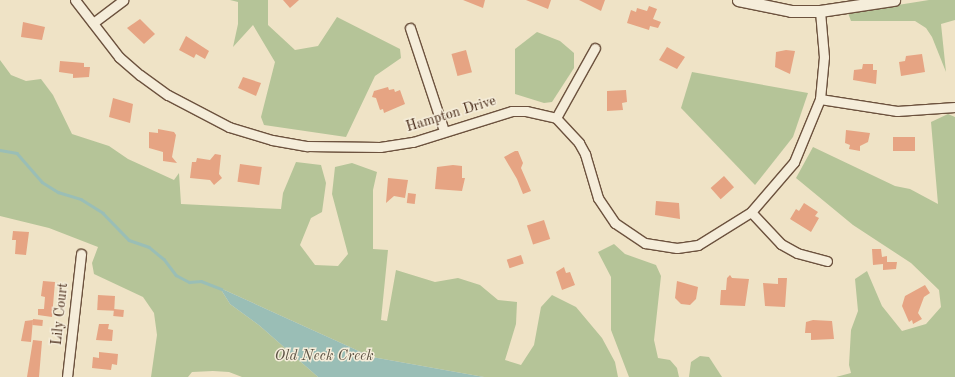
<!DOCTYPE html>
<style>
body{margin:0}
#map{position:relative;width:955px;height:377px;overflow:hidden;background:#efe3c6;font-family:"Old Standard TT",serif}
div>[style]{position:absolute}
.green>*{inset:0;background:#b5c498}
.water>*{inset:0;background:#9abeb6}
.stream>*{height:2.5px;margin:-1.25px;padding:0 1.25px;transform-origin:1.25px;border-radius:1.25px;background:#9abeb6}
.building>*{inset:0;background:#e6a483;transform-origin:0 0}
.roads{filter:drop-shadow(1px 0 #6c523e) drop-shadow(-1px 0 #6c523e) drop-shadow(0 1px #6c523e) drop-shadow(0 -1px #6c523e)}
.minor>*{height:9px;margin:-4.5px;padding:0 4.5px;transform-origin:4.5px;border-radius:4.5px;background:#f5edda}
.tertiary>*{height:11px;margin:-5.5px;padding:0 5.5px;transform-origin:5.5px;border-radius:5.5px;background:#f5edda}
span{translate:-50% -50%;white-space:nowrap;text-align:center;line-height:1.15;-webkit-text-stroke:3px #f5edda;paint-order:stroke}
.street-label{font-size:14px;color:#402210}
.water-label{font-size:15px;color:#5b5142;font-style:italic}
</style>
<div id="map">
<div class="green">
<i style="clip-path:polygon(230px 0,268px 0,268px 25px,295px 50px,318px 46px,337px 17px,400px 49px,401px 58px,375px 76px,346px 137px,264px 125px,261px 117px,275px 62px,253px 25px,233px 47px,238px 24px,238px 2px)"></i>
<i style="clip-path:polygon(929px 0,955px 0,955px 20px,941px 24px,946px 72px,932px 37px,926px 28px,915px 21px,851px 21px,848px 13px)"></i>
<i style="clip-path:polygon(537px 32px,560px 41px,574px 53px,574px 68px,552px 102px,544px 103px,515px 94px,515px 49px)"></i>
<i style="clip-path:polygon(0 60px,11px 75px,26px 81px,41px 79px,53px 95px,72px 134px,109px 146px,128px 159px,174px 180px,179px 173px,181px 204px,281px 209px,283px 193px,296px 162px,321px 165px,326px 183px,322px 212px,311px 218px,300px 245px,315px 265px,338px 266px,348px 254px,332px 194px,335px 167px,352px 163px,377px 172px,373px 190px,373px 249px,388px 250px,381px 320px,387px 321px,396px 270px,435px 282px,458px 278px,480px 285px,498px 300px,517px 302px,516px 324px,505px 360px,521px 365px,534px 345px,541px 307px,552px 295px,576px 307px,602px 338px,615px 362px,618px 377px,484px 377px,372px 357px,220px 288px,230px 304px,260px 326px,318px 377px,242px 377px,229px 372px,213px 371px,192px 372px,188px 377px,151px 377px,157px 335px,154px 313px,143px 297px,94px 274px,92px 263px,98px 247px,49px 228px,0 216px)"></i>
<i style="clip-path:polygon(692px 72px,808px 93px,793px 137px,755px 185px,681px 108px)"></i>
<i style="clip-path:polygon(948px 114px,955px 117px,955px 377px,836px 377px,851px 373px,849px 365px,851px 330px,858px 311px,855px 279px,867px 271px,882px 306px,902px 331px,926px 324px,941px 307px,939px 290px,911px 263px,853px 225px,796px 178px,813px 147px,895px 186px,910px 189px,938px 204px,931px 122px)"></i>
<i style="clip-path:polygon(614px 244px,625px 254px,656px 265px,661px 276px,654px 340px,658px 358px,670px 360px,677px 368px,679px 377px,629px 377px,611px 330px,611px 277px,598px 252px)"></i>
<i style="clip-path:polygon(700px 356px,709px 357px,722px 377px,689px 377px,691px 362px)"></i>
</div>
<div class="water">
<i style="clip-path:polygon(220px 288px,372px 357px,484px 377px,318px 377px,260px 326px,230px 304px)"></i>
</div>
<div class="stream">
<i style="left:0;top:150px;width:17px;rotate:10deg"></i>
<i style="left:17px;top:153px;width:38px;rotate:49deg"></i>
<i style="left:42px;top:182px;width:19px;rotate:32deg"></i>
<i style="left:58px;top:192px;width:24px;rotate:17deg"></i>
<i style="left:81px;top:199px;width:26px;rotate:32deg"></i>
<i style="left:103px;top:213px;width:37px;rotate:46deg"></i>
<i style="left:129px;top:240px;width:21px;rotate:19deg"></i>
<i style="left:149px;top:247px;width:19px;rotate:39deg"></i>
<i style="left:164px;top:259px;width:20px;rotate:53deg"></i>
<i style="left:176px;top:275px;width:15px;rotate:28deg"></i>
<i style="left:189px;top:282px;width:12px;rotate:-5deg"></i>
<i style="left:201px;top:281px;width:22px;rotate:21deg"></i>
</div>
<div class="building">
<i style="clip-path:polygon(283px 0,299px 0,290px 8px)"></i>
<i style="clip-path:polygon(463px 0,485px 0,483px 8px)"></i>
<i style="clip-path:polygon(526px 0,551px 0,548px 9px)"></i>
<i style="clip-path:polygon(579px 0,605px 0,601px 11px)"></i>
<i style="clip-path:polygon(649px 6px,657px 9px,653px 19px,661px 22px,658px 28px,650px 26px,649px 30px,627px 23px,631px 10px,636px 12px,637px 8px,647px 11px)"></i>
<i style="clip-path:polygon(140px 19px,155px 34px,144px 44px,127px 28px)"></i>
<i style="clip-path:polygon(23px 22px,45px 27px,42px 40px,21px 37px)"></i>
<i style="clip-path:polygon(186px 36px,209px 51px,205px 59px,196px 54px,194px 58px,179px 50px)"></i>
<i style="clip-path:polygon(667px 47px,685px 57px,677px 69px,659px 60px)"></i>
<i style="left:466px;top:50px;width:23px;height:15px;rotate:75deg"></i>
<i style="clip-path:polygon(786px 50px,795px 51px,790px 74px,775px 67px,776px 52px)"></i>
<i style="clip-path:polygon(922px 54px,925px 72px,901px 76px,899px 62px,905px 61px,906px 56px)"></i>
<i style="clip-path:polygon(60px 61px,84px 63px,84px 67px,90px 67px,89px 77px,73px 78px,73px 74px,59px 72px)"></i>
<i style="clip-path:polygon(863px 64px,873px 64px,873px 70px,877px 70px,876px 84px,853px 80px,854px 70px,862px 69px)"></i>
<i style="clip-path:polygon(243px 77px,261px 83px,256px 96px,238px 88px)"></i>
<i style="clip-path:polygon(388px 87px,389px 90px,394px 89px,395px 92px,400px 90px,405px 104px,384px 113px,383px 109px,380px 110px,376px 98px,372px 97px,374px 91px)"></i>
<i style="clip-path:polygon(626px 90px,627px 102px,622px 103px,623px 110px,607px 111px,607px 91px)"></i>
<i style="clip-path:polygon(113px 98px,133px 104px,130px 123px,109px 117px)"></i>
<i style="clip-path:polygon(158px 129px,174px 132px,176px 135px,172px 157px,177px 163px,163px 161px,163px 152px,149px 148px,149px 132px,158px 133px)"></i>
<i style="clip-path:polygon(846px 130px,870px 133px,868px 142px,860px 146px,860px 151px,849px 149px,850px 145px,845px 143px)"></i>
<i style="left:915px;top:137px;width:14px;height:22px;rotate:90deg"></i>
<i style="clip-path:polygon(515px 151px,518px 151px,523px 163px,521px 168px,531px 191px,523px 194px,517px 179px,504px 157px)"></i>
<i style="clip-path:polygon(215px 154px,221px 155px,219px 174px,222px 178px,214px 185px,210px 180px,190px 178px,192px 162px,196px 162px,197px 158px,210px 160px)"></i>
<i style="left:240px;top:164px;width:22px;height:18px;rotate:8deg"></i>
<i style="clip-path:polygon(453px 165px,462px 166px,462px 178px,465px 178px,462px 191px,435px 189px,437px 167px)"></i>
<i style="left:724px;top:176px;width:15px;height:18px;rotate:48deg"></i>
<i style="clip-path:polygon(388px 178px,408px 180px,405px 198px,394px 196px,386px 203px)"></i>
<i style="left:408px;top:193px;width:8px;height:10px;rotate:7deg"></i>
<i style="clip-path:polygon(656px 201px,679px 203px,680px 219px,655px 215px)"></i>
<i style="clip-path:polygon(804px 203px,818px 212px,815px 216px,819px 218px,811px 232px,790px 219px,796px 209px,799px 211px)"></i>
<i style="left:544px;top:220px;width:20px;height:18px;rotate:72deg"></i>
<i style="clip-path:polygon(13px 231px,29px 232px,26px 255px,15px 254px,16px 240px,12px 240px)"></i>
<i style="clip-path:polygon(872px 249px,881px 249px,882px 257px,887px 256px,887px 262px,897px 262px,896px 269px,883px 270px,883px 264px,873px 265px)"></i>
<i style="left:521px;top:255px;width:9px;height:15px;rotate:72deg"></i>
<i style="clip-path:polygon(564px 267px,566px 273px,570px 272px,575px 285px,562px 290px,556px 272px)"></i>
<i style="clip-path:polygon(730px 275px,732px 278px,749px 279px,745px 306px,720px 305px,721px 290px,726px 290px,727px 278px)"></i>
<i style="clip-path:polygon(778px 278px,787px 278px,785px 307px,765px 306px,763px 283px,778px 284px)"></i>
<i style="clip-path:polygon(43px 281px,55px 282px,52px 317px,38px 315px,38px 309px,44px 309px,45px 297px,41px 296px)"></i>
<i style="clip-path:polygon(677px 281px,698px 287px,696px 299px,690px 305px,681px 304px,675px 298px)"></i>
<i style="clip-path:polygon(925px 285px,930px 293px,924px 297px,918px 313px,922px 319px,913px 324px,912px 320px,909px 322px,902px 306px,905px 296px)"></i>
<i style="left:98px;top:295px;width:17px;height:15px;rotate:3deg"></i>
<i style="left:114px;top:309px;width:10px;height:7px;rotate:6deg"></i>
<i style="left:33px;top:319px;width:10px;height:6px;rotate:6deg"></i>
<i style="clip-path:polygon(33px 320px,31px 342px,21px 341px,25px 321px)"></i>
<i style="clip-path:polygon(813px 320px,832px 321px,834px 339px,811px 340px,811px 333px,805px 333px,806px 322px)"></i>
<i style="clip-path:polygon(99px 324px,109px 324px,108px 329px,113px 330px,112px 341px,96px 340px)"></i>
<i style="clip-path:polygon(33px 340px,42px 341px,39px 377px,27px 377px)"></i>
<i style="clip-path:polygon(99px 352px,118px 354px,117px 365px,112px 364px,111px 370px,92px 368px,93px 357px,99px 358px)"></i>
</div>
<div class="roads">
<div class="minor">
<i style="left:75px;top:0;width:72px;rotate:52.3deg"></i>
<i style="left:119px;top:57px;width:28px;rotate:41deg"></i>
<i style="left:140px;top:75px;width:34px;rotate:36deg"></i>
<i style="left:168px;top:95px;width:69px;rotate:27.7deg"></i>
<i style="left:229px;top:127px;width:45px;rotate:16.8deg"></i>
<i style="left:272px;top:140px;width:36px;rotate:10deg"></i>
<i style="left:307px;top:146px;width:73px;rotate:0.8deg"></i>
<i style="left:380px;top:147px;width:33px;rotate:-9deg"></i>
<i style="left:413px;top:142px;width:104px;rotate:-17.4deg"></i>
<i style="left:512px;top:111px;width:14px"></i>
<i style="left:526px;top:111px;width:31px;rotate:13deg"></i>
<i style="left:556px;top:118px;width:34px;rotate:47deg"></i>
<i style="left:579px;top:143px;width:13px;rotate:61deg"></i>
<i style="left:585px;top:154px;width:46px;rotate:73.5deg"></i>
<i style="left:598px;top:198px;width:30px;rotate:56deg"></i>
<i style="left:615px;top:223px;width:36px;rotate:34deg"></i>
<i style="left:645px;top:243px;width:32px;rotate:9deg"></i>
<i style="left:677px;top:248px;width:21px;rotate:-8deg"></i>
<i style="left:698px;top:245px;width:62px;rotate:-31.9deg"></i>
<i style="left:751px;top:212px;width:66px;rotate:-49.3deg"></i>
<i style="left:794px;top:162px;width:68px;rotate:-67.6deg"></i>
<i style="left:820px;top:99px;width:42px;rotate:-84.6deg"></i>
<i style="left:824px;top:57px;width:46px;rotate:-95deg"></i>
<i style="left:93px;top:23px;width:38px;rotate:-37deg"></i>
<i style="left:410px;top:28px;width:108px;rotate:71.7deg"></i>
<i style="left:820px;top:99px;width:78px;rotate:8.9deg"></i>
<i style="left:897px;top:111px;width:58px;rotate:-3.9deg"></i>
<i style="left:556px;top:118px;width:80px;rotate:-60.9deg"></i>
<i style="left:751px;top:212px;width:44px;rotate:46.8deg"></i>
<i style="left:781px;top:244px;width:18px;rotate:29deg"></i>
<i style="left:797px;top:253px;width:31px;rotate:15deg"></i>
<i style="left:67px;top:377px;width:124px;rotate:-83.5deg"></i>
</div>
<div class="tertiary">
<i style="left:738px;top:0;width:54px;rotate:11.7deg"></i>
<i style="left:791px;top:11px;width:29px"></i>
<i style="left:820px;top:11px;width:75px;rotate:-8.5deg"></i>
</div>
</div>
<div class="street-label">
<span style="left:451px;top:114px;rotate:-17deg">Hampton Drive</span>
<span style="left:60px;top:314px;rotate:-84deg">Lily Court</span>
</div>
<div class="water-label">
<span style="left:324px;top:357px">Old Neck Creek</span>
</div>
</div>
